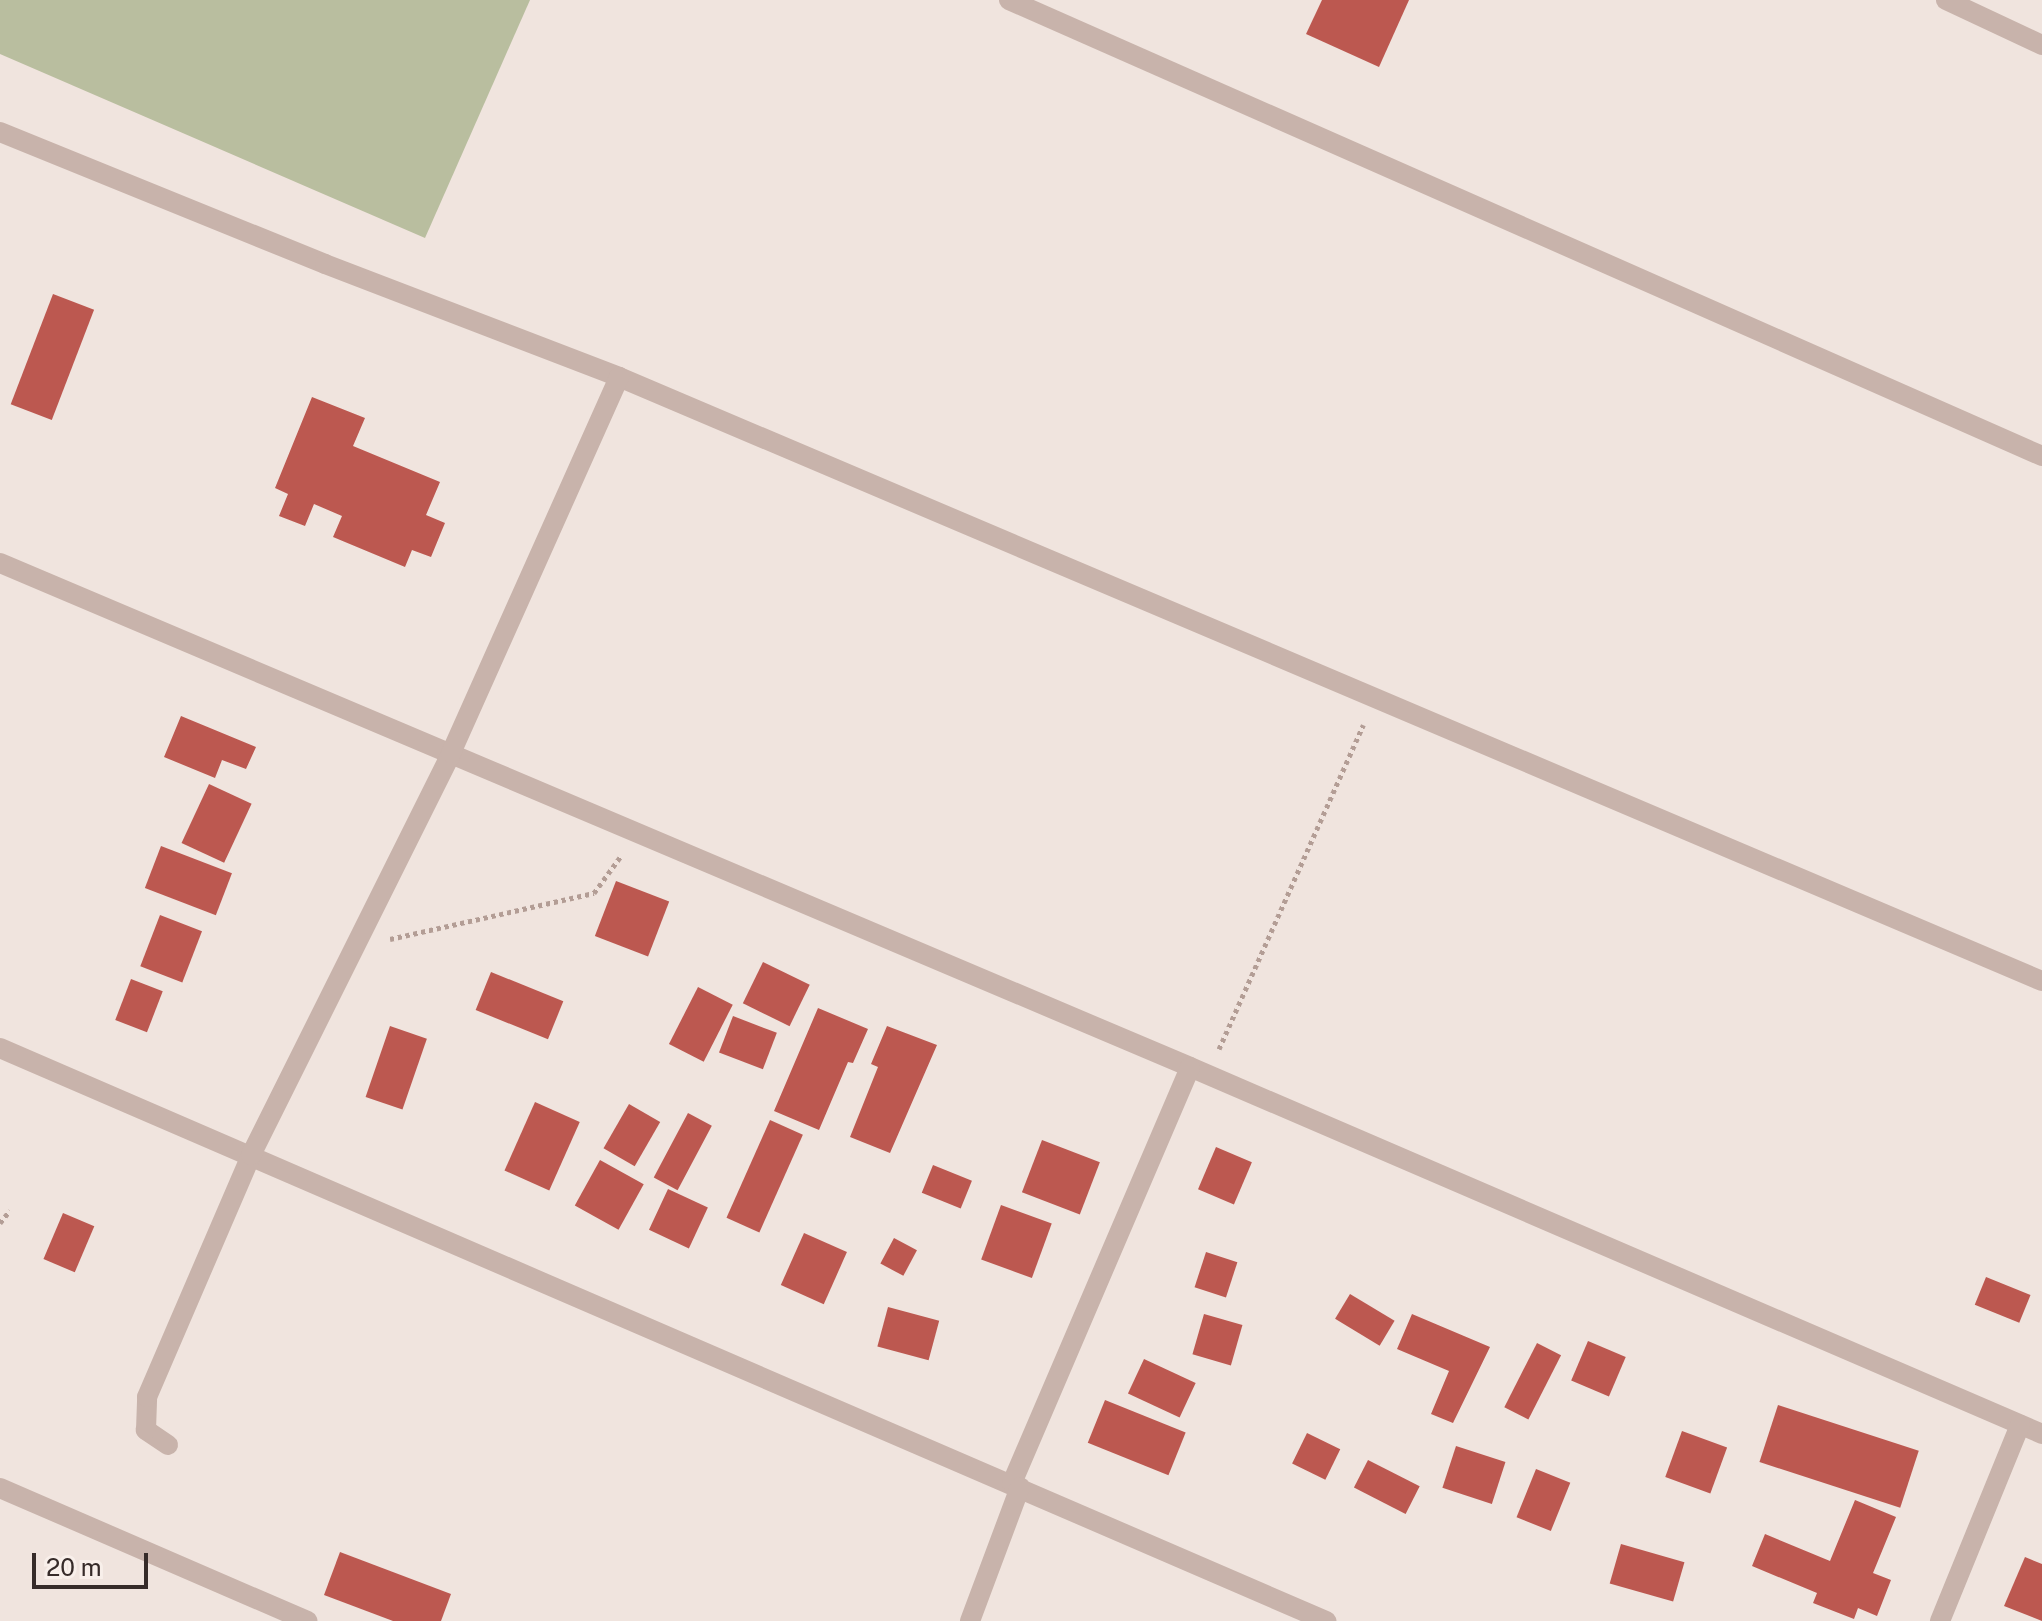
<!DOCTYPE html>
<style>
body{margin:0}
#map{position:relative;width:2042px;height:1621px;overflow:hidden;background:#f0e4de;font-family:"Public Sans",sans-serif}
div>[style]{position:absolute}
.green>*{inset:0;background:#b9be9f}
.building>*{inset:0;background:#bc5850;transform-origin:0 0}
.path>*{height:5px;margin-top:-2.5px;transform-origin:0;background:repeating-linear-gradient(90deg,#b39d95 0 4px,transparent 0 8px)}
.minor>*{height:20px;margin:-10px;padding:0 10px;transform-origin:10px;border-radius:10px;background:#c8b3ab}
span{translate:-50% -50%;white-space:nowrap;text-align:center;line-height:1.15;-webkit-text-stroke:8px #f8efea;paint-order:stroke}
.scale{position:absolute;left:32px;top:1553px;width:116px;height:36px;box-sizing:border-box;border:4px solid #362b29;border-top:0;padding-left:10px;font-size:24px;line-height:28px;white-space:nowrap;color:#362b29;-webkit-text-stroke:6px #f8efea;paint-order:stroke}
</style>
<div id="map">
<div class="green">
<i style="clip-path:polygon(0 0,530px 0,425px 238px,0 54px)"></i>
</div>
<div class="building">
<i style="clip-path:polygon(1322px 0,1409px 0,1379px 67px,1306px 34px)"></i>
<i style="left:53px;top:294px;width:44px;height:118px;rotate:21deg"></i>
<i style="clip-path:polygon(312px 397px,365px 418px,353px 446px,440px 482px,426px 515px,445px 523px,431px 557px,412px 550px,405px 567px,333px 537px,342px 516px,314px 504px,305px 526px,279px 516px,288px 494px,275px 488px)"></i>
<i style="clip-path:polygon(181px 716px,256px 747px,246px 769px,222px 760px,215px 778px,164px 757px)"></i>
<i style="left:209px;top:784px;width:47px;height:65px;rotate:25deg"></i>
<i style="left:161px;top:846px;width:76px;height:45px;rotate:21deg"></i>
<i style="left:616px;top:881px;width:57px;height:59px;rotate:21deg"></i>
<i style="left:160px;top:915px;width:45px;height:55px;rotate:21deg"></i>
<i style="left:763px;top:962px;width:52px;height:46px;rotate:26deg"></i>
<i style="left:491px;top:972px;width:78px;height:41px;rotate:22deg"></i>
<i style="left:131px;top:979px;width:34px;height:44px;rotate:21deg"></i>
<i style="left:698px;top:987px;width:39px;height:64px;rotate:27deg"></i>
<i style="clip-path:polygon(818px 1008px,868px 1029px,853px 1063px,848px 1062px,819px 1130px,774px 1111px)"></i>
<i style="left:733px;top:1016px;width:47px;height:39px;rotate:21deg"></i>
<i style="left:390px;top:1026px;width:39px;height:75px;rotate:19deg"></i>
<i style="clip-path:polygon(887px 1026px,937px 1045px,890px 1153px,850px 1137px,878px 1067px,871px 1064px)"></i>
<i style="left:535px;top:1102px;width:49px;height:75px;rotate:24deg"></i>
<i style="left:629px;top:1104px;width:36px;height:51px;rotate:30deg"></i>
<i style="left:688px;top:1113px;width:27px;height:73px;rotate:28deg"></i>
<i style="left:770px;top:1120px;width:36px;height:107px;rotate:24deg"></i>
<i style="left:1042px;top:1140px;width:62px;height:56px;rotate:21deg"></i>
<i style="left:1216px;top:1147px;width:39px;height:46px;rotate:23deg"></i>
<i style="left:600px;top:1160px;width:50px;height:52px;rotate:29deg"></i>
<i style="left:933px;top:1165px;width:42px;height:30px;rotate:22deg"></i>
<i style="left:668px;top:1189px;width:44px;height:45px;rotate:25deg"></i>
<i style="left:1001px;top:1205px;width:54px;height:58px;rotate:20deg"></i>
<i style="left:63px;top:1213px;width:34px;height:50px;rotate:23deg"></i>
<i style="left:804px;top:1233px;width:47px;height:57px;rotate:24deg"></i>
<i style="left:894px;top:1238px;width:26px;height:29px;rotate:28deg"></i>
<i style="left:1206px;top:1252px;width:33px;height:37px;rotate:18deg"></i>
<i style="left:1986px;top:1277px;width:48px;height:30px;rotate:22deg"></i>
<i style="left:1350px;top:1294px;width:52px;height:29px;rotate:31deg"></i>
<i style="left:888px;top:1307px;width:53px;height:41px;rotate:15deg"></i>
<i style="left:1204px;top:1314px;width:40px;height:42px;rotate:16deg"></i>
<i style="clip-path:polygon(1412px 1314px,1490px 1347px,1453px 1423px,1431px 1414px,1449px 1371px,1397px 1349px)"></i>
<i style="left:1588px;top:1341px;width:41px;height:43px;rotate:23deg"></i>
<i style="left:1537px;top:1343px;width:27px;height:72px;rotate:27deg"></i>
<i style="left:1144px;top:1359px;width:57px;height:38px;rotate:25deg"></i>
<i style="left:1105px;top:1400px;width:87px;height:46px;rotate:22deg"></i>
<i style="left:1778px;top:1405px;width:148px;height:60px;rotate:18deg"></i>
<i style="left:1682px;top:1431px;width:48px;height:49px;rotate:20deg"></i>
<i style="left:1307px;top:1433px;width:37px;height:34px;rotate:26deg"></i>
<i style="left:1456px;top:1446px;width:52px;height:44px;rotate:18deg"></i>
<i style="left:1368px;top:1460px;width:58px;height:31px;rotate:27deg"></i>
<i style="left:1536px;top:1469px;width:37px;height:52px;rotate:22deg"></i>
<i style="clip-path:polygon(1855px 1500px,1896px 1517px,1873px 1573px,1891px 1580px,1877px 1616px,1858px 1608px,1854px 1619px,1813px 1603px,1817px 1593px,1752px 1566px,1765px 1534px,1830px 1561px)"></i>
<i style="left:1621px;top:1544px;width:66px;height:41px;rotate:16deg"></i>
<i style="clip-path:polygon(340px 1552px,451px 1594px,441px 1621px,393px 1621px,324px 1595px)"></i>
<i style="clip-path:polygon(2025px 1557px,2042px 1564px,2042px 1621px,2004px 1606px)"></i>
</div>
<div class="path">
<i style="left:390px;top:939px;width:209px;rotate:-12.7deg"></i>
<i style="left:594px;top:893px;width:46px;rotate:-53.9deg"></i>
<i style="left:1219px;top:1049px;width:355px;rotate:-66deg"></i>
<i style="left:0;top:1223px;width:16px;rotate:-52deg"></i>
</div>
<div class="minor">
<i style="left:1009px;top:0;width:1129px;rotate:23.82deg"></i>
<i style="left:1946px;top:0;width:106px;rotate:25.1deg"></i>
<i style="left:0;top:132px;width:351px;rotate:22.1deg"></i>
<i style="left:325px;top:264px;width:315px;rotate:21deg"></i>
<i style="left:619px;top:377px;width:1546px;rotate:23deg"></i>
<i style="left:0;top:563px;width:1292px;rotate:22.95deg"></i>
<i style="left:1190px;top:1067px;width:928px;rotate:23.3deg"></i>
<i style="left:0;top:1048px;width:1445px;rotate:23.37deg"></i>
<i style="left:168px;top:1445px;width:27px;rotate:-146deg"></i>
<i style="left:146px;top:1430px;width:33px;rotate:-88deg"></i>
<i style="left:147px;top:1397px;width:263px;rotate:-66.7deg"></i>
<i style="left:251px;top:1155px;width:449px;rotate:-63.5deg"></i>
<i style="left:451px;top:753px;width:412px;rotate:-65.9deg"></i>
<i style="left:1012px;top:1483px;width:452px;rotate:-66.8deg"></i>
<i style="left:0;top:1488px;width:335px;rotate:23.4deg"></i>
<i style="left:970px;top:1621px;width:143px;rotate:-69.5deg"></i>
<i style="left:1940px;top:1621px;width:212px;rotate:-67.8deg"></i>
</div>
<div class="scale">20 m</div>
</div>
